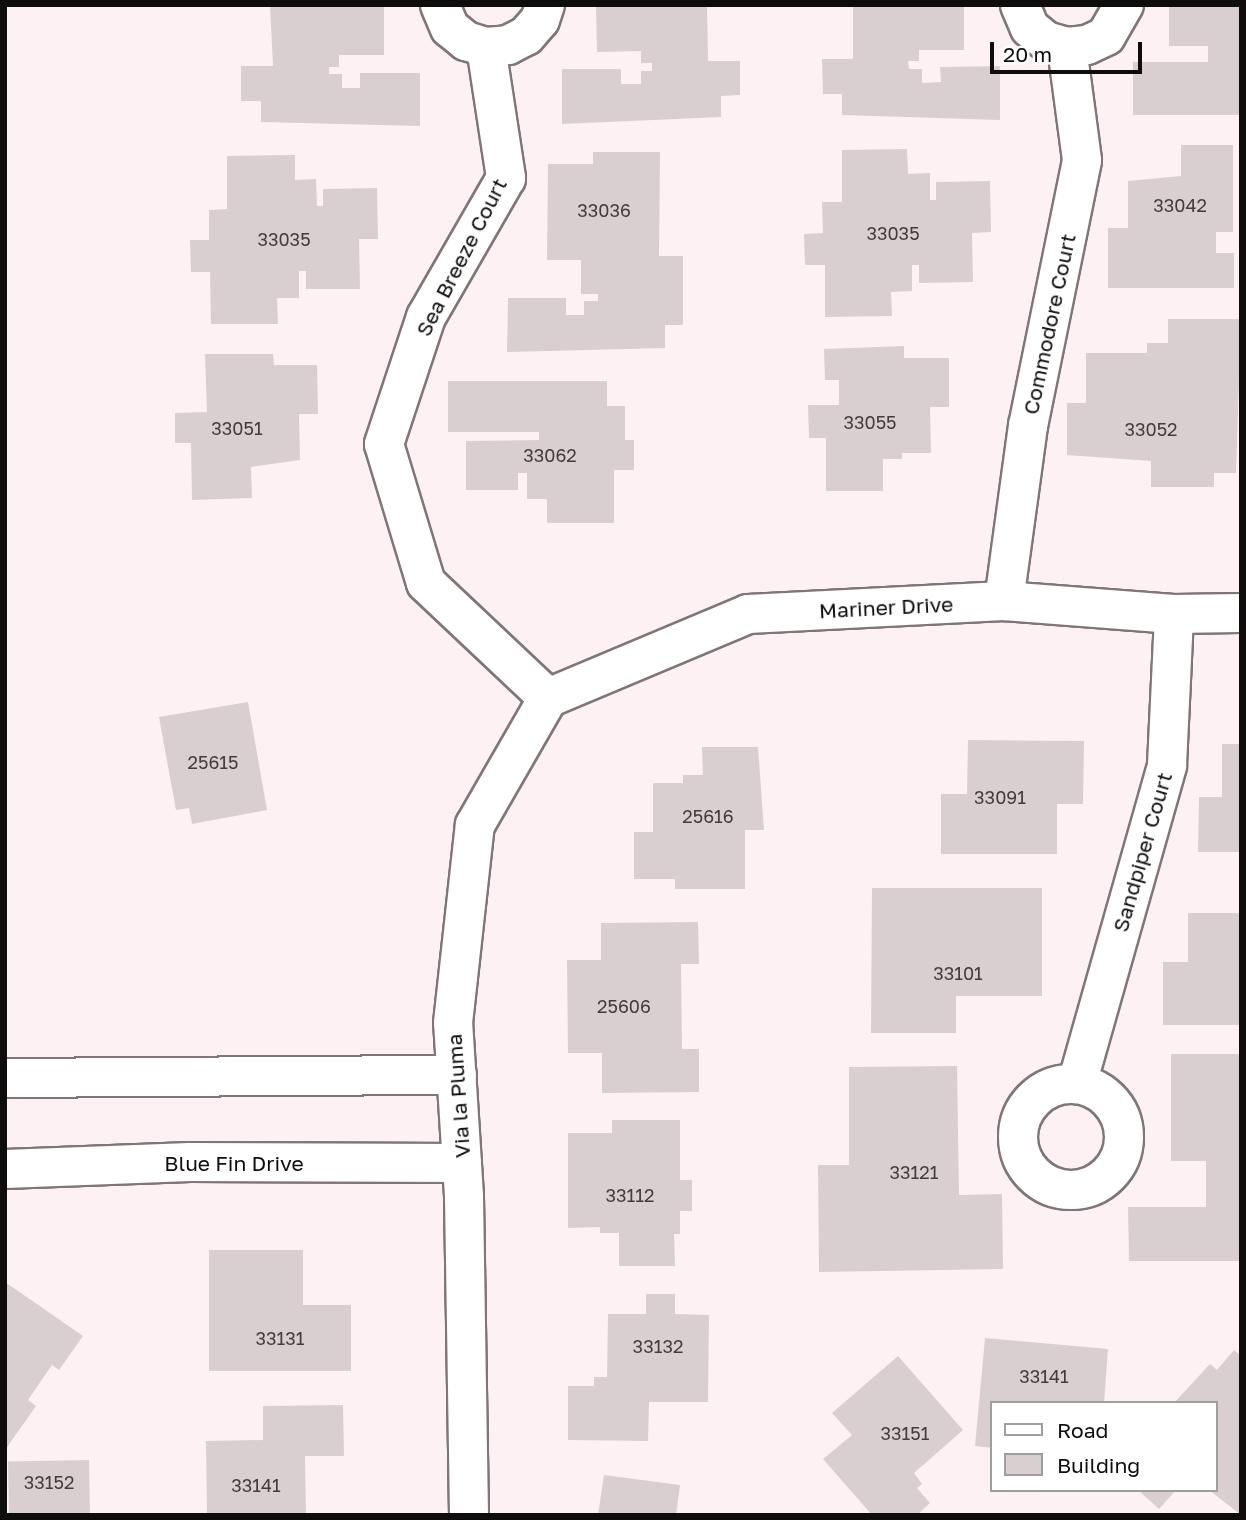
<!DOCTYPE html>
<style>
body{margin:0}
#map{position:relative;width:1246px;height:1520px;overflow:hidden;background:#fdf1f3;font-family:"Golos Text",sans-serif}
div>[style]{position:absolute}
.building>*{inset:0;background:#dacfd0;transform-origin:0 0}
.roads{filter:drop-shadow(2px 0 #807577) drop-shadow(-2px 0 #807577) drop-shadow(0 2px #807577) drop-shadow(0 -2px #807577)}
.street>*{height:38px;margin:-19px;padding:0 19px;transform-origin:19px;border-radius:19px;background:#fff}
.street>.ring{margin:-19px;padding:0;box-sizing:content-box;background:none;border:38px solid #fff;border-radius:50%}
span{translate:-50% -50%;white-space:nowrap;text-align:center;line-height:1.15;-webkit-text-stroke:5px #fff;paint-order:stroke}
.number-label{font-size:18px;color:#423d3d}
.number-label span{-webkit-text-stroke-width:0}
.street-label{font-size:21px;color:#0f0c0c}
.frame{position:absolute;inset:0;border:7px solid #0f0c0c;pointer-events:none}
.legend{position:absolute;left:990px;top:1401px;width:228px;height:91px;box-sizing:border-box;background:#fff;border:2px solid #9f9e9e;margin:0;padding:9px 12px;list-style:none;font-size:21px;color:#0f0c0c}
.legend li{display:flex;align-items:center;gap:14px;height:35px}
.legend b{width:35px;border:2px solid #9f9e9e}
.scale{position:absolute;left:990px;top:42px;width:152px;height:32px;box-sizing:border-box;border:4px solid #0f0c0c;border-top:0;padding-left:9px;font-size:21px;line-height:24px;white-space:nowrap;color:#0f0c0c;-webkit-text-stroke:5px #fff;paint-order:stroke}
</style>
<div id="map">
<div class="building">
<i style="clip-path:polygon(270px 5px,384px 5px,384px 55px,339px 55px,339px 67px,329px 67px,329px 74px,342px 74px,342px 88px,360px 88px,360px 73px,420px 73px,420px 126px,261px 122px,261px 101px,241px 101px,241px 66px,273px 66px)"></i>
<i style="clip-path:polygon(596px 5px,707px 5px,708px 61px,740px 61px,740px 95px,721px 96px,721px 117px,562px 124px,562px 69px,621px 69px,621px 84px,641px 84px,641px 71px,652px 71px,652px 63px,641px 63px,641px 51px,597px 52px)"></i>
<i style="clip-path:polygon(853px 5px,964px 5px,964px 50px,919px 50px,919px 61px,908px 61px,909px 69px,922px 69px,922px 83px,941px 82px,940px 67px,1000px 66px,1000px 120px,842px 115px,842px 94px,823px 94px,822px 59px,853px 59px)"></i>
<i style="clip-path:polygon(1169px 5px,1241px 5px,1241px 115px,1133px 115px,1133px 62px,1208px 62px,1208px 46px,1169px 46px)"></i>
<i style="clip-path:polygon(1181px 145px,1233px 145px,1233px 232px,1216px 232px,1216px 253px,1234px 253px,1234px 288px,1108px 288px,1108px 228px,1128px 228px,1128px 181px,1181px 176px)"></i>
<i style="clip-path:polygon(907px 149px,908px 174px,930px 173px,930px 200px,936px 200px,936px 182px,990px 181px,991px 232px,972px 233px,973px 282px,919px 283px,919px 265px,912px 265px,912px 291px,891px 292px,892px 316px,825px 317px,825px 265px,805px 265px,804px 234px,823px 233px,822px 202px,842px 202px,842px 150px)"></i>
<i style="clip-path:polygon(593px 152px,660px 152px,659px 256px,683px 256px,683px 325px,665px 325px,665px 348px,507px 352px,508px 298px,566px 298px,566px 315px,584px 315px,584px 301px,598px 301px,598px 294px,581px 294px,581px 260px,547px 260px,548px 164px,593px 164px)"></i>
<i style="clip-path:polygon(295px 155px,295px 180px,316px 179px,317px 206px,323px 206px,323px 189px,377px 188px,378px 239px,359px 239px,360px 289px,306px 289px,306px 271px,299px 271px,299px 298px,277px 298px,278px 324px,211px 324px,210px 272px,191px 272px,190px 240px,209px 240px,209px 210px,227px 209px,227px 156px)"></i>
<i style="clip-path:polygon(1168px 319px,1241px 319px,1236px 473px,1214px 473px,1214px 487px,1151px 487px,1151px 461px,1067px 455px,1067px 403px,1086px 403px,1086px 353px,1147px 353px,1147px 343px,1168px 343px)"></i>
<i style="clip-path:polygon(904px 346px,904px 358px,949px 358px,949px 407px,930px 407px,931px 453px,902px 453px,902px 459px,883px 459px,883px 491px,826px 491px,826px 438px,809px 438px,808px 405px,839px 405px,839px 380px,825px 380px,824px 349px)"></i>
<i style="clip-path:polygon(205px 354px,273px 354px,274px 365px,317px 365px,318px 414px,299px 414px,300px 460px,251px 467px,252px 498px,192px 500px,191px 443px,175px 443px,175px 413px,207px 412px)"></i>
<i style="clip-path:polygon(448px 381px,607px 381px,607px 406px,625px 406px,625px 440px,634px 440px,634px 470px,614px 470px,614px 523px,547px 523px,547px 499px,527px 499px,527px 473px,518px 473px,518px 490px,466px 490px,466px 441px,539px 440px,539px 432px,448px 432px)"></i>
<i style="clip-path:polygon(248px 702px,267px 810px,192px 824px,189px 808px,176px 810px,159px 717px)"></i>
<i style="clip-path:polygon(968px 740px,1084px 741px,1083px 804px,1057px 804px,1057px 854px,941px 854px,941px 794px,967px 794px)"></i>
<i style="clip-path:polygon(1222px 744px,1241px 744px,1241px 852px,1198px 852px,1199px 797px,1222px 797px)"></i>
<i style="clip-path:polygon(702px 747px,758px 747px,764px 830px,745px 830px,745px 889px,675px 889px,675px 879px,634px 879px,634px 832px,653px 832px,653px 783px,683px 783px,683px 775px,703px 775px)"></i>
<i style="clip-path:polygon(872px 888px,1042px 888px,1042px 996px,956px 996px,956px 1033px,871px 1033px)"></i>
<i style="clip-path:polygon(1188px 913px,1241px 913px,1241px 1025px,1163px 1025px,1163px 962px,1188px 962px)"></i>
<i style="clip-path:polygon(698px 922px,699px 964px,681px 964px,682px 1049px,699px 1049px,699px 1092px,602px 1093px,602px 1053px,568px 1053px,567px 960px,601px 960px,601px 923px)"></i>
<i style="clip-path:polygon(1171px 1054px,1241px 1054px,1241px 1261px,1129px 1261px,1128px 1207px,1206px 1207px,1206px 1161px,1171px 1161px)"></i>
<i style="clip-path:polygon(957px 1066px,959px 1195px,1002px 1194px,1003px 1269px,819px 1272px,818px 1165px,849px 1165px,849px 1067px)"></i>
<i style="clip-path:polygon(612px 1120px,680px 1120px,680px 1180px,692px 1180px,692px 1211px,680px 1211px,680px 1234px,674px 1234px,675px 1266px,619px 1266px,619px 1233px,600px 1233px,600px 1227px,568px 1228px,568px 1133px,612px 1133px)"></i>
<i style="clip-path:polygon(209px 1250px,303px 1250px,303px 1305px,351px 1305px,351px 1371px,209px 1371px)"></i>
<i style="clip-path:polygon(5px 1282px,83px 1336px,59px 1370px,52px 1365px,28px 1400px,36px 1406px,5px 1450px)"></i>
<i style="clip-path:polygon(646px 1294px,675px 1294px,675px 1314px,709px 1315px,708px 1402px,649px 1402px,648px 1441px,568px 1440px,568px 1386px,594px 1386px,594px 1377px,607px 1377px,608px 1314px,646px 1314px)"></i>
<i style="clip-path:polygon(985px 1338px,1108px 1349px,1104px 1403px,992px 1403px,992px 1448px,975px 1446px)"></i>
<i style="clip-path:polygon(1234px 1350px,1241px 1356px,1241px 1515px,1209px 1490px,1216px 1490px,1216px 1403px,1174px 1403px,1210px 1364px,1217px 1370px)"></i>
<i style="clip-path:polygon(898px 1356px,963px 1430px,914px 1473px,922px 1484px,917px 1488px,930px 1503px,917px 1515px,872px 1515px,823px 1459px,852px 1435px,832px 1413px)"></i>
<i style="clip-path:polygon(343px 1405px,344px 1456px,305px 1456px,306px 1515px,207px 1515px,206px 1441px,263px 1440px,263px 1406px)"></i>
<i style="left:89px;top:1460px;width:55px;height:81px;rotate:89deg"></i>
<i style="clip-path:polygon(604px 1475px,680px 1485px,676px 1515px,598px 1515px)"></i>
<i style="clip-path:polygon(1138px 1490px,1176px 1490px,1159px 1509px)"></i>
</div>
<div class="roads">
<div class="street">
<i style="left:440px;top:5px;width:25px;rotate:67deg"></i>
<i style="left:450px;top:28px;width:21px;rotate:39deg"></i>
<i style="left:466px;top:41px;width:21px;rotate:17deg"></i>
<i style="left:486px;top:47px;width:22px;rotate:-5deg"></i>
<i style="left:508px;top:45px;width:20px;rotate:-27deg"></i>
<i style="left:526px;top:36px;width:21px;rotate:-49deg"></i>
<i style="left:540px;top:20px;width:16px;rotate:-72deg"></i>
<i style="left:1020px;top:5px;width:25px;rotate:67deg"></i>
<i style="left:1030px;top:28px;width:21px;rotate:39deg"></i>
<i style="left:1046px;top:41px;width:22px;rotate:16deg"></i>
<i style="left:1067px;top:47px;width:20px;rotate:-6deg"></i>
<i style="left:1087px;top:45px;width:21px;rotate:-25deg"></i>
<i style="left:1106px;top:36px;width:36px;rotate:-60deg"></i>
<i style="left:486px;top:47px;width:133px;rotate:81.3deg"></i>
<i style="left:506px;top:178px;width:160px;rotate:119.9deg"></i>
<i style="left:426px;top:317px;width:134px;rotate:108.3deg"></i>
<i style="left:384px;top:444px;width:145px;rotate:73.2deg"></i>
<i style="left:426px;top:583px;width:168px;rotate:43.3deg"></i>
<i style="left:1004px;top:601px;width:177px;rotate:-82.2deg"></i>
<i style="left:1028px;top:426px;width:271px;rotate:-78.5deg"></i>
<i style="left:1082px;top:160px;width:114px;rotate:-97.6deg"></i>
<i style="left:548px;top:698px;width:217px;rotate:-22.8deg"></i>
<i style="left:748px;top:614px;width:256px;rotate:-2.9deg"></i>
<i style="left:1004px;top:601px;width:170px;rotate:4.4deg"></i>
<i style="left:1174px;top:614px;width:67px;rotate:-0.9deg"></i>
<i style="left:5px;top:1078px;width:452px;rotate:-0.4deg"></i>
<i class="ring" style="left:1018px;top:1084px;width:68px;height:68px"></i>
<i style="left:1077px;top:1084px;width:331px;rotate:-74.2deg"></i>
<i style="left:1167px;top:765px;width:151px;rotate:-87.3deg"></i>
<i style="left:5px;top:1169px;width:185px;rotate:-2.2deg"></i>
<i style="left:190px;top:1162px;width:272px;rotate:0.2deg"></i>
<i style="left:469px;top:1515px;width:319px;rotate:-90.9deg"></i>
<i style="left:464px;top:1196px;width:173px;rotate:-93.6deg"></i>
<i style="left:453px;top:1023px;width:199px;rotate:-83.7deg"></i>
<i style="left:475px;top:825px;width:146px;rotate:-60.1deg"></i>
</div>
</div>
<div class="number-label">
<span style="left:1180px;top:205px">33042</span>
<span style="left:604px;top:210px">33036</span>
<span style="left:893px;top:233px">33035</span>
<span style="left:284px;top:239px">33035</span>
<span style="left:870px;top:422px">33055</span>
<span style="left:237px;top:428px">33051</span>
<span style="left:1151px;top:429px">33052</span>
<span style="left:550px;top:455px">33062</span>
<span style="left:213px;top:762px">25615</span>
<span style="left:1000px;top:797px">33091</span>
<span style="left:708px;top:816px">25616</span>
<span style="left:958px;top:973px">33101</span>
<span style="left:624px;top:1006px">25606</span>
<span style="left:914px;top:1172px">33121</span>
<span style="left:630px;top:1195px">33112</span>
<span style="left:280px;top:1338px">33131</span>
<span style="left:658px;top:1346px">33132</span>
<span style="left:1044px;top:1376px">33141</span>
<span style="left:905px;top:1433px">33151</span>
<span style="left:49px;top:1482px">33152</span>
<span style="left:256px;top:1485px">33141</span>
</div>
<div class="street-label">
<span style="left:461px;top:257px;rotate:-63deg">Sea Breeze Court</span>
<span style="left:1049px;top:324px;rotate:-78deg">Commodore Court</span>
<span style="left:886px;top:607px;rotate:-3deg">Mariner Drive</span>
<span style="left:1142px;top:852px;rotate:-74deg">Sandpiper Court</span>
<span style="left:458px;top:1096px;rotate:-94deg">Via la Pluma</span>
<span style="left:234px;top:1163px">Blue Fin Drive</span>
</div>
<div class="frame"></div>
<ul class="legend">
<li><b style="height:9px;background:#fff"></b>Road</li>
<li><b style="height:19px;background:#dacfd0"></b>Building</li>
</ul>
<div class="scale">20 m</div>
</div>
